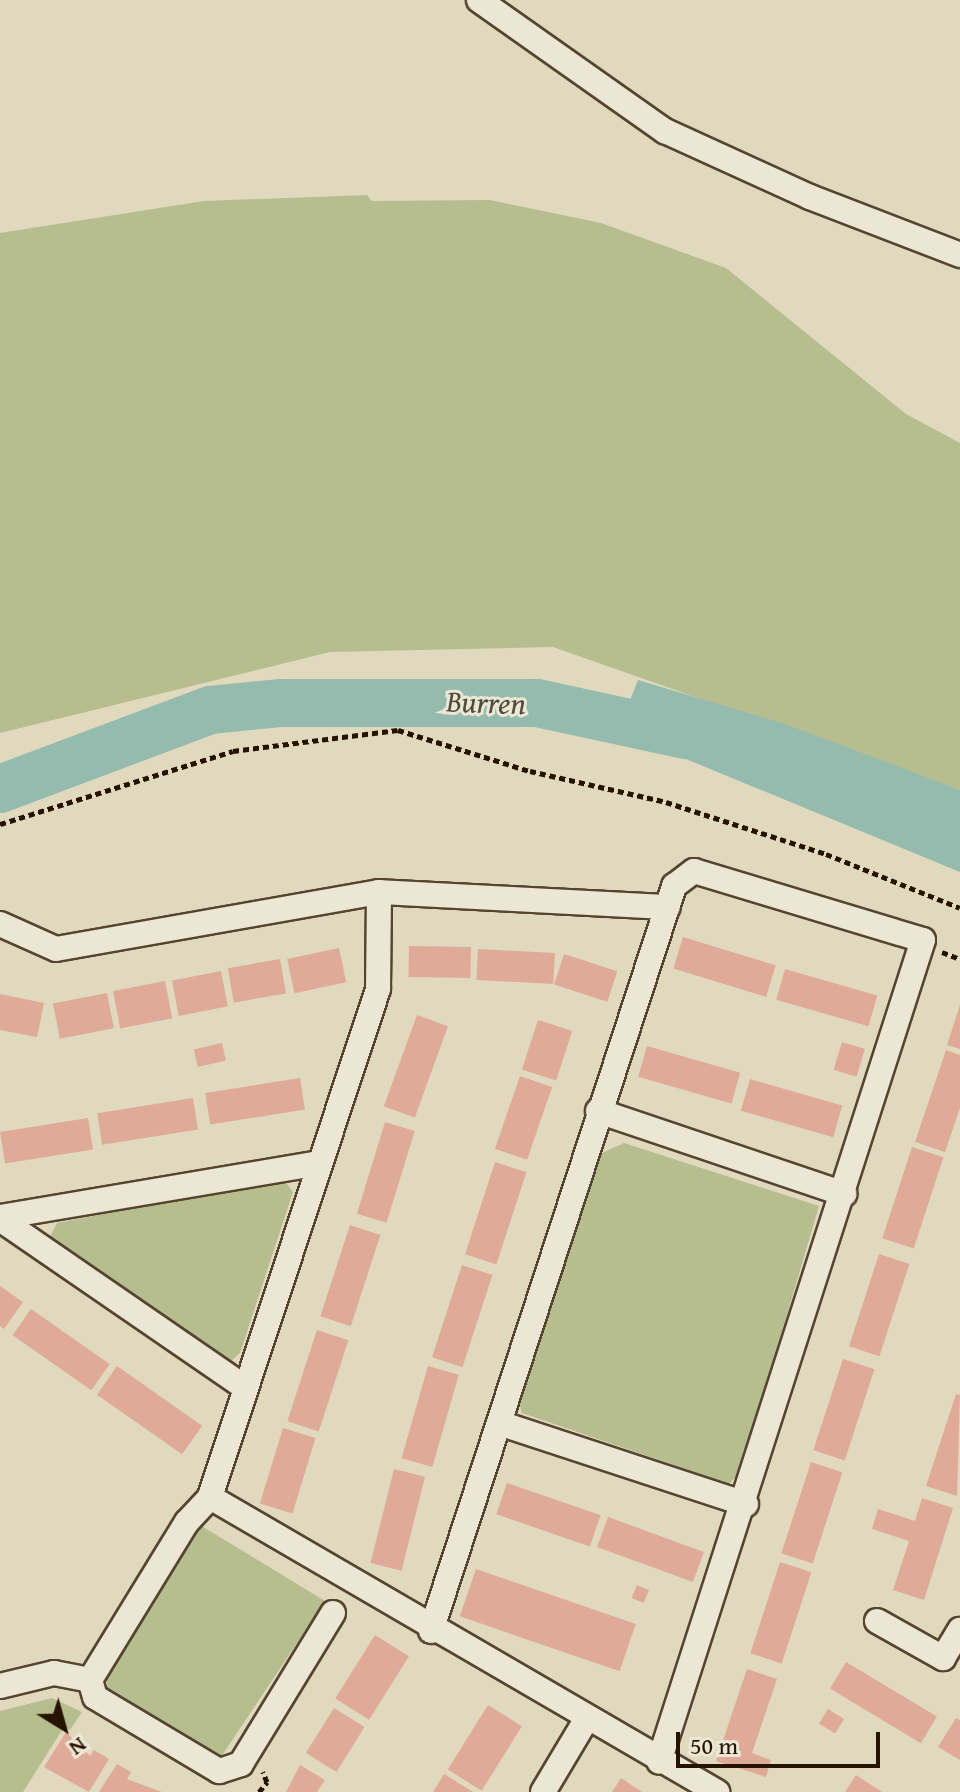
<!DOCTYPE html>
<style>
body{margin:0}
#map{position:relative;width:960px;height:1792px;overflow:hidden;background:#e1d9be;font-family:"Gentium Book Plus",serif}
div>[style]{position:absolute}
.green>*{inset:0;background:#b6be8f}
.water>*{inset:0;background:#95baae}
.river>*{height:48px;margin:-24px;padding:0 24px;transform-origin:24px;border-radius:24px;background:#95baae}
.building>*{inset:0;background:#dfaa98;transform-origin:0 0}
.path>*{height:5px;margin-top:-2.5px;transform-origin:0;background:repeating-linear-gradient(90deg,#261200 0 6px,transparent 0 10px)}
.roads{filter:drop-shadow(2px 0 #554430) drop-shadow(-2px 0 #554430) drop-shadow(0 2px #554430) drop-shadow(0 -2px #554430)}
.minor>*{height:24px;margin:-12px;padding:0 12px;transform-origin:12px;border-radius:12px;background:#ece6d5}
span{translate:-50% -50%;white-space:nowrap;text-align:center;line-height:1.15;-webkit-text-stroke:6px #ece6d5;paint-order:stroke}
.water-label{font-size:30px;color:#4d4d3d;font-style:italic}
.north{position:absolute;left:24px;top:1688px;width:80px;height:80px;-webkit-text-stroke:6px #ece6d5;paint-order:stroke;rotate:143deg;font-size:22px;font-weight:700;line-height:32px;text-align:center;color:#261200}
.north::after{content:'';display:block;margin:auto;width:28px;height:36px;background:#261200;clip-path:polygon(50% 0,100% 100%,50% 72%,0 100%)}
.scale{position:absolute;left:676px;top:1732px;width:204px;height:36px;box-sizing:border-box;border:4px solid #261200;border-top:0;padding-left:10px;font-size:24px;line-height:28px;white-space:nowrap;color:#261200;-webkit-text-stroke:6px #ece6d5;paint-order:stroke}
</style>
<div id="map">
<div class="green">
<i style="clip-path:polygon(367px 195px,372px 201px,490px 200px,601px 223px,726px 268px,906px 414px,960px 443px,960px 790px,553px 647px,330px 652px,0 733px,0 233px,204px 201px)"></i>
<i style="clip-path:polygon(624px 1143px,819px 1206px,741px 1471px,729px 1484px,522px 1413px,519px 1403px,602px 1153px)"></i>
<i style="clip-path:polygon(284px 1180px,293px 1192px,240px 1353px,231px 1361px,50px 1237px,57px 1223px)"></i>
<i style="clip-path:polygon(200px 1525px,325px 1601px,221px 1757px,157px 1719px,134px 1713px,107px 1688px,107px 1678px)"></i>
<i style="clip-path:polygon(52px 1698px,82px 1712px,70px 1730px,64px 1727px,23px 1792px,0 1792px,0 1711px)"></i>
</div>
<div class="water">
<i style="clip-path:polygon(638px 680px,785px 724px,960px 790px,960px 872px,618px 731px)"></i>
</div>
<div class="river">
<i style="left:0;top:789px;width:224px;rotate:-20.6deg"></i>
<i style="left:210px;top:710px;width:72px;rotate:-5.6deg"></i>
<i style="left:282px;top:703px;width:255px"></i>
<i style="left:537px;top:703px;width:151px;rotate:12.2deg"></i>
</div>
<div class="building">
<i style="left:683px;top:937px;width:97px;height:33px;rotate:17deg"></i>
<i style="left:409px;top:946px;width:62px;height:31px;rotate:1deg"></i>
<i style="left:339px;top:948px;width:35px;height:53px;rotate:78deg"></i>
<i style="left:478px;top:949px;width:77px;height:31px;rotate:3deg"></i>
<i style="left:564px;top:954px;width:56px;height:32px;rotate:18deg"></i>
<i style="left:280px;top:959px;width:35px;height:53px;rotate:80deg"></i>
<i style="left:785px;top:969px;width:96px;height:32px;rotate:16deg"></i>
<i style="left:221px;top:971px;width:36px;height:50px;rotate:79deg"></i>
<i style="left:165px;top:981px;width:38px;height:53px;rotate:79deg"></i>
<i style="left:107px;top:993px;width:36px;height:55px;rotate:79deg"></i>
<i style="clip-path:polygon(0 994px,44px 1003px,37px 1037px,0 1030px)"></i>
<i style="clip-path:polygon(960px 1005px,960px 1049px,947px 1045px)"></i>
<i style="left:417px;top:1015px;width:33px;height:97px;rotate:20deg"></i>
<i style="left:538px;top:1020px;width:36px;height:52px;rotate:18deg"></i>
<i style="left:842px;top:1042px;width:24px;height:29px;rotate:17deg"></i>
<i style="left:222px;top:1043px;width:18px;height:29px;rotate:77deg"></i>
<i style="left:647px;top:1046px;width:97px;height:32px;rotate:16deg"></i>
<i style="clip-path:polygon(946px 1050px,960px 1055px,960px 1108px,945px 1152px,915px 1142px)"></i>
<i style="left:520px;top:1076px;width:34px;height:77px;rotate:19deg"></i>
<i style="left:300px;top:1078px;width:32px;height:96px;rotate:81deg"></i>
<i style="left:750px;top:1079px;width:96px;height:33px;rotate:16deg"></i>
<i style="left:193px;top:1098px;width:32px;height:97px;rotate:81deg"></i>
<i style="left:88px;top:1118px;width:32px;height:89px;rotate:81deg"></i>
<i style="left:385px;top:1122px;width:31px;height:96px;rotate:17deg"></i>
<i style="left:912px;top:1147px;width:33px;height:96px;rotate:18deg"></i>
<i style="left:495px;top:1162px;width:33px;height:97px;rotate:18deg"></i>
<i style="left:350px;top:1225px;width:32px;height:96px;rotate:18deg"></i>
<i style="left:879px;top:1254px;width:32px;height:97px;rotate:18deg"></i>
<i style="left:462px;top:1265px;width:32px;height:97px;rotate:18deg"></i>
<i style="clip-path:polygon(0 1286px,23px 1302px,4px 1329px,0 1326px)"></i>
<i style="left:31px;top:1309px;width:96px;height:32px;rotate:35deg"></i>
<i style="left:317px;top:1330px;width:33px;height:96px;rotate:18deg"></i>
<i style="left:843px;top:1359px;width:33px;height:96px;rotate:18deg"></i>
<i style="left:117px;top:1366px;width:104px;height:35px;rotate:35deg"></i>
<i style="left:428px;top:1366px;width:32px;height:96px;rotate:16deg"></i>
<i style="clip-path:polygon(956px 1394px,960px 1395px,957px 1496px,926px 1486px)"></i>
<i style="left:283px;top:1428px;width:34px;height:79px;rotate:17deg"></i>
<i style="left:811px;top:1462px;width:33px;height:96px;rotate:18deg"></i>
<i style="left:394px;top:1469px;width:32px;height:97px;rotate:14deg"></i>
<i style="left:507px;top:1483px;width:99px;height:33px;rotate:19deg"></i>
<i style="clip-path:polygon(922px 1498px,953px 1508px,924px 1600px,893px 1590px,909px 1541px,872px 1529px,878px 1509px,915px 1521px)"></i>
<i style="left:608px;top:1517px;width:102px;height:32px;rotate:20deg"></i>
<i style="left:780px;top:1562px;width:33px;height:96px;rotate:18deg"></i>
<i style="left:476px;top:1569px;width:169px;height:50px;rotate:19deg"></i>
<i style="left:637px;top:1585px;width:13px;height:14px;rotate:23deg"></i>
<i style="left:375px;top:1635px;width:40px;height:75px;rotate:32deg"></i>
<i style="left:846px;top:1662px;width:106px;height:31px;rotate:31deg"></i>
<i style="clip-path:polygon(747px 1669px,777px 1679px,752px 1753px,771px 1760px,766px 1777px,716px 1761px)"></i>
<i style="left:488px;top:1705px;width:40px;height:76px;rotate:32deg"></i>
<i style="left:334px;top:1708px;width:36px;height:53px;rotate:32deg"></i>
<i style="left:828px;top:1709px;width:19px;height:17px;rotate:32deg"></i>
<i style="clip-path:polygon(956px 1718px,960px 1720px,960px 1760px,938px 1747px)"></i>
<i style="clip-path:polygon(66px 1732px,90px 1756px,94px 1750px,109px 1759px,89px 1792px,44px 1767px)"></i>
<i style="clip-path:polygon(117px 1764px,131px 1772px,127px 1779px,162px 1792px,99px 1792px)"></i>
<i style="clip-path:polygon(300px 1765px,325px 1780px,317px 1792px,286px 1792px)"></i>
<i style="clip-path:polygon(444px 1774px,473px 1792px,433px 1792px)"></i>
<i style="clip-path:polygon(856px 1775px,882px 1792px,845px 1792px)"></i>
<i style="clip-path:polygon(621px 1778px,642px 1792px,612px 1792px)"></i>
</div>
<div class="path">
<i style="left:0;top:824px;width:244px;rotate:-17.4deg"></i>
<i style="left:233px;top:751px;width:166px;rotate:-7.3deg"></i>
<i style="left:398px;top:730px;width:138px;rotate:17.3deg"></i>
<i style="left:530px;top:771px;width:139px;rotate:12.8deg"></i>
<i style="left:666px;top:802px;width:168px;rotate:18deg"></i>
<i style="left:826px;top:854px;width:144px;rotate:21.9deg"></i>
<i style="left:942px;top:952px;width:19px;rotate:21deg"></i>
<i style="left:259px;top:1792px;width:13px;rotate:-51deg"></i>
<i style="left:267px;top:1782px;width:11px;rotate:-112deg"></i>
</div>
<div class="roads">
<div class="minor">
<i style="left:479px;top:0;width:228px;rotate:35.2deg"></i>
<i style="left:665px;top:131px;width:159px;rotate:24.5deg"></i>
<i style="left:810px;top:197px;width:161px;rotate:21.1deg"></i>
<i style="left:0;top:924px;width:61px;rotate:24.1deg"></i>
<i style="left:56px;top:949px;width:328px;rotate:-10deg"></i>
<i style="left:598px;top:1111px;width:260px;rotate:18.6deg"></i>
<i style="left:0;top:1217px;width:325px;rotate:-9.6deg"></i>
<i style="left:0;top:1219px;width:298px;rotate:34.5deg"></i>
<i style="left:499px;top:1423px;width:260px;rotate:18.2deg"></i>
<i style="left:210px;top:1497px;width:587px;rotate:30.19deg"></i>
<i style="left:333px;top:1613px;width:177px;rotate:121.4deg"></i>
<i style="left:241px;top:1764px;width:23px;rotate:162deg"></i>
<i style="left:219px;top:1771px;width:144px;rotate:-149.2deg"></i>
<i style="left:95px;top:1697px;width:18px;rotate:-106deg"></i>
<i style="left:90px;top:1680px;width:185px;rotate:-58.5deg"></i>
<i style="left:187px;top:1522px;width:34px;rotate:-47deg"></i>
<i style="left:210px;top:1497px;width:535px;rotate:-71.7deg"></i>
<i style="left:378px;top:989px;width:97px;rotate:-89.4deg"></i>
<i style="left:379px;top:892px;width:289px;rotate:3deg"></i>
<i style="left:877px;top:1621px;width:76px;rotate:29.3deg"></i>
<i style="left:943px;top:1658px;width:33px;rotate:-59deg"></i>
<i style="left:431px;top:1631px;width:784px;rotate:-71.93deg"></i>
<i style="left:674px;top:886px;width:25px;rotate:-37deg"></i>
<i style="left:694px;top:871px;width:239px;rotate:16.8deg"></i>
<i style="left:923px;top:940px;width:863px;rotate:107.81deg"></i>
<i style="left:0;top:1686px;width:56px;rotate:-13.5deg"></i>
<i style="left:54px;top:1673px;width:37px;rotate:11deg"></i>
<i style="left:543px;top:1792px;width:84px;rotate:-59.2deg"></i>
</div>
</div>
<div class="water-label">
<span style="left:486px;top:702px;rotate:2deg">Burren</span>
</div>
<div class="north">N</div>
<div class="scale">50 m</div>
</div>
